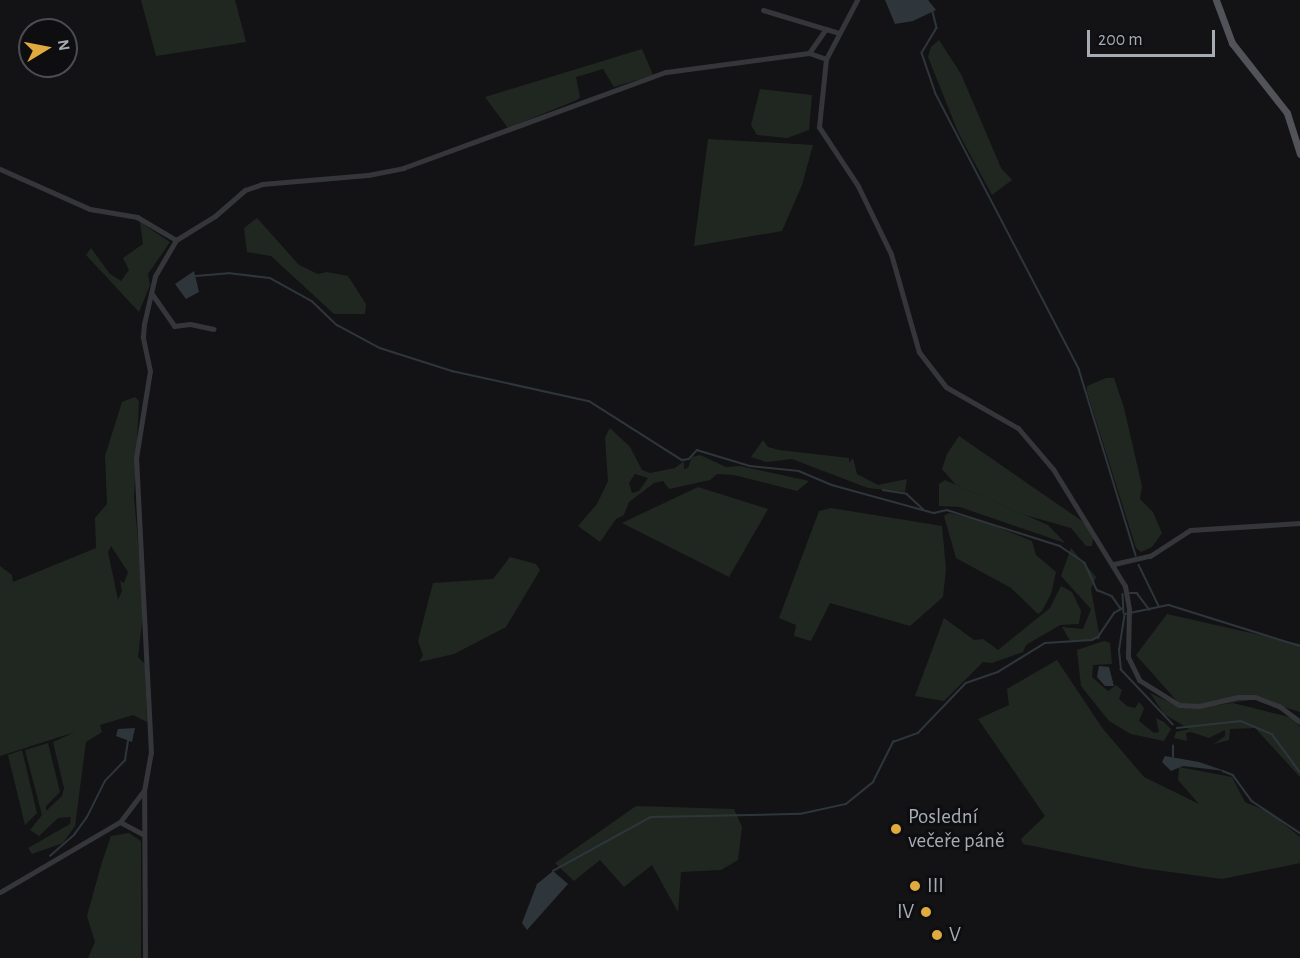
<!DOCTYPE html>
<meta charset="utf-8">
<style>
body{margin:0}
#map{position:relative;width:1300px;height:958px;overflow:hidden;background:#131315;font-family:"Alegreya Sans",sans-serif}
div>[style]{position:absolute}
.green>*{inset:0;background:#202721}
.water>*{inset:0;background:#2e363c}
.stream>*{height:1.5px;margin:-0.75px;padding:0 0.75px;transform-origin:0.75px;border-radius:0.75px;background:#2e363c}
.minor>*{height:5px;margin:-2.5px;padding:0 2.5px;transform-origin:2.5px;border-radius:2.5px;background:#35363a}
.major>*{height:7px;margin:-3.5px;padding:0 3.5px;transform-origin:3.5px;border-radius:3.5px;background:#515358}
.dots>*{width:16px;height:16px;translate:-50% -50%;box-sizing:border-box;border:3px solid #0e0e10;border-radius:50%}
span{translate:-50% -50%;white-space:nowrap;text-align:center;line-height:1.15;-webkit-text-stroke:6px #0e0e10;paint-order:stroke}
.poi-label{font-size:21px;color:#a6abb4}
.left{translate:0 -50%;text-align:left}
.right{translate:-100% -50%;text-align:right}
.north{position:absolute;left:18px;top:18px;width:60px;height:60px;box-sizing:border-box;background:#0e0e10;border:2px solid #4b4d52;border-radius:50%;rotate:80deg;font-size:16px;font-weight:700;line-height:24px;text-align:center;color:#a6abb4}
.north::after{content:'';display:block;margin:auto;width:21px;height:27px;background:#e1aa3f;clip-path:polygon(50% 0,100% 100%,50% 72%,0 100%)}
.scale{position:absolute;left:1087px;top:30px;width:128px;height:27px;box-sizing:border-box;border:3px solid #a6abb4;border-top:0;padding-left:8px;font-size:18px;line-height:21px;white-space:nowrap;color:#a6abb4;-webkit-text-stroke:4px #0e0e10;paint-order:stroke}
</style>
<div id="map">
<div class="green">
<i style="clip-path:polygon(141px 0,235px 0,246px 42px,156px 56px)"></i>
<i style="clip-path:polygon(939px 40px,961px 74px,1001px 168px,1012px 180px,992px 195px,958px 132px,928px 57px,931px 47px)"></i>
<i style="clip-path:polygon(642px 49px,653px 75px,614px 87px,603px 69px,576px 77px,580px 97px,577px 100px,508px 128px,485px 97px)"></i>
<i style="clip-path:polygon(760px 89px,812px 95px,809px 130px,787px 138px,757px 135px,751px 125px)"></i>
<i style="clip-path:polygon(708px 139px,813px 145px,802px 185px,782px 231px,694px 246px)"></i>
<i style="clip-path:polygon(257px 218px,299px 265px,318px 274px,327px 272px,348px 276px,366px 304px,365px 314px,334px 314px,271px 256px,247px 252px,244px 228px)"></i>
<i style="clip-path:polygon(140px 222px,170px 242px,148px 274px,150px 285px,139px 312px,86px 255px,91px 248px,110px 274px,121px 281px,129px 270px,123px 258px,143px 244px)"></i>
<i style="clip-path:polygon(1106px 378px,1114px 378px,1124px 408px,1142px 486px,1140px 499px,1153px 512px,1162px 533px,1152px 547px,1141px 552px,1136px 548px,1087px 392px,1087px 386px)"></i>
<i style="clip-path:polygon(evenodd,135px 397px,139px 401px,134px 498px,144px 605px,138px 657px,145px 664px,147px 722px,133px 715px,100px 725px,102px 732px,86px 742px,75px 826px,63px 843px,32px 854px,28px 848px,70px 824px,71px 817px,58px 818px,39px 836px,30px 830px,42px 815px,25px 750px,48px 743px,60px 792px,46px 806px,46px 811px,62px 796px,64px 788px,53px 742px,75px 732px,0 756px,0 566px,12px 575px,13px 582px,96px 548px,95px 518px,107px 504px,105px 456px,122px 402px,135px 397px,111px 546px,128px 572px,124px 583px,120px 581px,122px 591px,118px 600px,108px 552px,111px 546px)"></i>
<i style="clip-path:polygon(evenodd,610px 428px,630px 447px,642px 470px,650px 473px,675px 468px,684px 461px,684px 469px,688px 468px,692px 457px,700px 455px,726px 467px,740px 466px,809px 481px,797px 491px,734px 475px,717px 474px,710px 480px,669px 489px,663px 481px,654px 483px,629px 502px,624px 515px,616px 519px,600px 542px,578px 526px,597px 504px,608px 481px,605px 437px,610px 428px,635px 474px,648px 478px,639px 491px,632px 493px,629px 483px,635px 474px)"></i>
<i style="clip-path:polygon(959px 436px,1082px 521px,1093px 538px,1092px 546px,1086px 546px,1071px 528px,1025px 515px,956px 485px,942px 469px,947px 454px)"></i>
<i style="clip-path:polygon(763px 440px,768px 447px,779px 450px,849px 458px,849px 463px,853px 458px,857px 474px,878px 485px,907px 479px,905px 492px,868px 488px,792px 459px,766px 462px,751px 457px)"></i>
<i style="clip-path:polygon(945px 480px,1048px 525px,1065px 543px,960px 507px,939px 506px,939px 484px)"></i>
<i style="clip-path:polygon(698px 487px,768px 509px,729px 577px,622px 523px)"></i>
<i style="clip-path:polygon(831px 508px,942px 526px,946px 569px,943px 597px,910px 626px,830px 603px,811px 641px,794px 636px,796px 625px,779px 618px,819px 511px)"></i>
<i style="clip-path:polygon(949px 513px,983px 521px,1032px 541px,1036px 555px,1056px 572px,1051px 594px,1042px 611px,1038px 614px,1011px 588px,956px 558px,944px 516px)"></i>
<i style="clip-path:polygon(1071px 548px,1096px 577px,1091px 589px,1100px 639px,1071px 642px,1062px 627px,1083px 629px,1091px 609px,1061px 576px)"></i>
<i style="clip-path:polygon(510px 557px,536px 564px,540px 570px,506px 627px,454px 654px,419px 662px,423px 655px,418px 641px,433px 583px,493px 579px)"></i>
<i style="clip-path:polygon(1061px 586px,1072px 592px,1081px 611px,1079px 624px,1060px 625px,1026px 645px,1023px 652px,992px 663px,983px 662px,944px 701px,915px 696px,944px 618px,974px 640px,983px 639px,998px 650px,1050px 608px)"></i>
<i style="clip-path:polygon(1167px 614px,1300px 644px,1300px 712px,1258px 699px,1185px 709px,1233px 703px,1293px 718px,1300px 727px,1300px 777px,1255px 728px,1230px 729px,1229px 740px,1214px 744px,1225px 736px,1225px 730px,1209px 738px,1191px 732px,1186px 733px,1187px 741px,1174px 738px,1176px 732px,1189px 729px,1164px 714px,1150px 693px,1184px 709px,1136px 655px)"></i>
<i style="clip-path:polygon(1104px 641px,1110px 643px,1112px 664px,1093px 665px,1092px 677px,1108px 691px,1116px 685px,1122px 690px,1119px 699px,1127px 706px,1135px 708px,1139px 702px,1144px 708px,1139px 721px,1154px 733px,1159px 732px,1156px 718px,1164px 722px,1171px 729px,1164px 741px,1131px 734px,1109px 721px,1081px 686px,1077px 650px)"></i>
<i style="clip-path:polygon(1057px 660px,1103px 729px,1144px 777px,1199px 804px,1178px 780px,1179px 767px,1232px 777px,1245px 802px,1269px 812px,1300px 837px,1300px 863px,1222px 879px,1141px 868px,1023px 844px,1021px 839px,1045px 816px,978px 719px,1009px 705px,1007px 689px)"></i>
<i style="clip-path:polygon(22px 750px,37px 813px,25px 825px,8px 755px)"></i>
<i style="clip-path:polygon(636px 806px,734px 809px,742px 827px,738px 860px,721px 870px,681px 872px,678px 912px,652px 865px,624px 887px,600px 860px,574px 881px,555px 863px)"></i>
<i style="clip-path:polygon(129px 833px,141px 841px,141px 958px,88px 958px,95px 942px,87px 916px,102px 862px,111px 836px)"></i>
</div>
<div class="water">
<i style="clip-path:polygon(885px 0,928px 0,936px 10px,913px 21px,895px 24px)"></i>
<i style="clip-path:polygon(194px 271px,199px 292px,186px 299px,175px 284px)"></i>
<i style="clip-path:polygon(1099px 666px,1109px 667px,1114px 686px,1105px 686px,1097px 677px)"></i>
<i style="clip-path:polygon(135px 728px,132px 742px,116px 736px,118px 729px)"></i>
<i style="clip-path:polygon(1165px 756px,1199px 762px,1225px 771px,1183px 766px,1171px 771px,1162px 762px)"></i>
<i style="clip-path:polygon(553px 871px,568px 884px,527px 930px,522px 923px,537px 884px)"></i>
</div>
<div class="stream">
<i style="left:933px;top:12px;width:16px;rotate:76deg"></i>
<i style="left:937px;top:28px;width:29px;rotate:121deg"></i>
<i style="left:922px;top:53px;width:43px;rotate:71.1deg"></i>
<i style="left:936px;top:94px;width:310px;rotate:62.5deg"></i>
<i style="left:1079px;top:369px;width:195px;rotate:73deg"></i>
<i style="left:196px;top:276px;width:32px;rotate:-5deg"></i>
<i style="left:228px;top:273px;width:42px;rotate:6.8deg"></i>
<i style="left:270px;top:278px;width:48px;rotate:28.7deg"></i>
<i style="left:312px;top:301px;width:35px;rotate:44deg"></i>
<i style="left:337px;top:325px;width:49px;rotate:28.1deg"></i>
<i style="left:380px;top:348px;width:76px;rotate:17.7deg"></i>
<i style="left:452px;top:371px;width:140px;rotate:12.4deg"></i>
<i style="left:589px;top:401px;width:110px;rotate:32.4deg"></i>
<i style="left:682px;top:460px;width:7px;rotate:-8deg"></i>
<i style="left:689px;top:459px;width:12px;rotate:-48deg"></i>
<i style="left:697px;top:450px;width:55px;rotate:16.8deg"></i>
<i style="left:750px;top:466px;width:49px;rotate:5.8deg"></i>
<i style="left:799px;top:471px;width:36px;rotate:23deg"></i>
<i style="left:832px;top:485px;width:106px;rotate:15.4deg"></i>
<i style="left:934px;top:513px;width:13px;rotate:-13deg"></i>
<i style="left:947px;top:510px;width:119px;rotate:17.7deg"></i>
<i style="left:1060px;top:546px;width:30px;rotate:34deg"></i>
<i style="left:1085px;top:563px;width:30px;rotate:66deg"></i>
<i style="left:1097px;top:590px;width:16px;rotate:22deg"></i>
<i style="left:1112px;top:596px;width:16px;rotate:55deg"></i>
<i style="left:883px;top:490px;width:24px;rotate:9deg"></i>
<i style="left:907px;top:494px;width:22px;rotate:43deg"></i>
<i style="left:1139px;top:565px;width:46px;rotate:64deg"></i>
<i style="left:1130px;top:593px;width:7px"></i>
<i style="left:1137px;top:593px;width:21px;rotate:53deg"></i>
<i style="left:1123px;top:594px;width:19px;rotate:87deg"></i>
<i style="left:1173px;top:725px;width:76px;rotate:-133.4deg"></i>
<i style="left:1121px;top:670px;width:20px;rotate:-96deg"></i>
<i style="left:1119px;top:650px;width:36px;rotate:-81deg"></i>
<i style="left:1125px;top:614px;width:45px;rotate:-11.6deg"></i>
<i style="left:1169px;top:605px;width:137px;rotate:17.4deg"></i>
<i style="left:1177px;top:728px;width:64px;rotate:-6.2deg"></i>
<i style="left:1241px;top:721px;width:34px;rotate:23deg"></i>
<i style="left:1272px;top:734px;width:47px;rotate:53.6deg"></i>
<i style="left:1173px;top:757px;width:11px;rotate:-90deg"></i>
<i style="left:1223px;top:771px;width:11px;rotate:22deg"></i>
<i style="left:1233px;top:775px;width:32px;rotate:54deg"></i>
<i style="left:1252px;top:801px;width:58px;rotate:33.7deg"></i>
<i style="left:50px;top:856px;width:32px;rotate:-41deg"></i>
<i style="left:74px;top:835px;width:22px;rotate:-54deg"></i>
<i style="left:87px;top:817px;width:40px;rotate:-63.4deg"></i>
<i style="left:105px;top:781px;width:29px;rotate:-46deg"></i>
<i style="left:125px;top:760px;width:19px;rotate:-81deg"></i>
<i style="left:553px;top:871px;width:112px;rotate:-28.9deg"></i>
<i style="left:651px;top:817px;width:149px;rotate:-1.2deg"></i>
<i style="left:800px;top:814px;width:47px;rotate:-12.3deg"></i>
<i style="left:846px;top:804px;width:35px;rotate:-39deg"></i>
<i style="left:873px;top:782px;width:45px;rotate:-63.4deg"></i>
<i style="left:893px;top:742px;width:27px;rotate:-20deg"></i>
<i style="left:918px;top:733px;width:69px;rotate:-46.2deg"></i>
<i style="left:966px;top:683px;width:34px;rotate:-19deg"></i>
<i style="left:998px;top:672px;width:55px;rotate:-31.7deg"></i>
<i style="left:1045px;top:643px;width:47px;rotate:-3.7deg"></i>
<i style="left:1092px;top:640px;width:7px;rotate:-27deg"></i>
<i style="left:1098px;top:637px;width:29px;rotate:-56deg"></i>
<i style="left:1114px;top:613px;width:10px;rotate:-29deg"></i>
</div>
<div class="minor">
<i style="left:857px;top:0;width:67px;rotate:117.7deg"></i>
<i style="left:826px;top:59px;width:68px;rotate:95.9deg"></i>
<i style="left:819px;top:127px;width:71px;rotate:56.5deg"></i>
<i style="left:858px;top:186px;width:76px;rotate:64.1deg"></i>
<i style="left:891px;top:254px;width:102px;rotate:74.1deg"></i>
<i style="left:919px;top:352px;width:44px;rotate:52.4deg"></i>
<i style="left:946px;top:387px;width:83px;rotate:29.7deg"></i>
<i style="left:1018px;top:428px;width:54px;rotate:49.5deg"></i>
<i style="left:1053px;top:469px;width:137px;rotate:58.4deg"></i>
<i style="left:1125px;top:586px;width:23px;rotate:80deg"></i>
<i style="left:1129px;top:609px;width:48px;rotate:91.2deg"></i>
<i style="left:1128px;top:657px;width:25px;rotate:64deg"></i>
<i style="left:1139px;top:680px;width:47px;rotate:32deg"></i>
<i style="left:1179px;top:705px;width:20px;rotate:3deg"></i>
<i style="left:1199px;top:706px;width:40px;rotate:-13deg"></i>
<i style="left:1238px;top:697px;width:17px"></i>
<i style="left:1255px;top:697px;width:26px;rotate:21deg"></i>
<i style="left:1279px;top:706px;width:26px;rotate:37deg"></i>
<i style="left:763px;top:10px;width:66px;rotate:16.8deg"></i>
<i style="left:809px;top:53px;width:18px;rotate:19deg"></i>
<i style="left:0;top:169px;width:98px;rotate:24deg"></i>
<i style="left:90px;top:209px;width:48px;rotate:9.7deg"></i>
<i style="left:137px;top:217px;width:45px;rotate:30.5deg"></i>
<i style="left:176px;top:240px;width:46px;rotate:-31.6deg"></i>
<i style="left:215px;top:216px;width:40px;rotate:-41deg"></i>
<i style="left:245px;top:190px;width:18px;rotate:-19deg"></i>
<i style="left:262px;top:184px;width:106px;rotate:-4.9deg"></i>
<i style="left:368px;top:175px;width:36px;rotate:-11deg"></i>
<i style="left:403px;top:168px;width:280px;rotate:-20.1deg"></i>
<i style="left:666px;top:72px;width:144px;rotate:-7.6deg"></i>
<i style="left:809px;top:53px;width:29px;rotate:-55deg"></i>
<i style="left:826px;top:29px;width:14px;rotate:17deg"></i>
<i style="left:152px;top:294px;width:39px;rotate:55deg"></i>
<i style="left:174px;top:326px;width:16px;rotate:-7deg"></i>
<i style="left:190px;top:324px;width:24px;rotate:12deg"></i>
<i style="left:1114px;top:564px;width:37px;rotate:-13deg"></i>
<i style="left:1150px;top:556px;width:48px;rotate:-33deg"></i>
<i style="left:1190px;top:530px;width:110px;rotate:-3.6deg"></i>
<i style="left:120px;top:822px;width:26px;rotate:28deg"></i>
<i style="left:0;top:892px;width:139px;rotate:-30.3deg"></i>
<i style="left:120px;top:822px;width:38px;rotate:-53deg"></i>
<i style="left:145px;top:958px;width:167px;rotate:-90.3deg"></i>
<i style="left:144px;top:791px;width:39px;rotate:-80deg"></i>
<i style="left:151px;top:753px;width:295px;rotate:-92.9deg"></i>
<i style="left:136px;top:458px;width:88px;rotate:-80.9deg"></i>
<i style="left:150px;top:371px;width:35px;rotate:-102deg"></i>
<i style="left:143px;top:337px;width:13px;rotate:-86deg"></i>
<i style="left:144px;top:324px;width:49px;rotate:-77.1deg"></i>
<i style="left:155px;top:276px;width:42px;rotate:-59.7deg"></i>
</div>
<div class="major">
<i style="left:1216px;top:0;width:46px;rotate:69.6deg"></i>
<i style="left:1232px;top:43px;width:89px;rotate:51.8deg"></i>
<i style="left:1287px;top:113px;width:43px;rotate:72.4deg"></i>
</div>
<div class="dots">
<i style="left:896px;top:829px;background:#e1aa3f"></i>
<i style="left:915px;top:886px;background:#e1aa3f"></i>
<i style="left:926px;top:912px;background:#e1aa3f"></i>
<i style="left:937px;top:935px;background:#e1aa3f"></i>
</div>
<div class="poi-label">
<span class="left" style="left:908px;top:829px">Poslední<br>večeře páně</span>
<span class="left" style="left:927px;top:886px">III</span>
<span class="right" style="left:914px;top:912px">IV</span>
<span class="left" style="left:949px;top:935px">V</span>
</div>
<div class="north">N</div>
<div class="scale">200 m</div>
</div>
